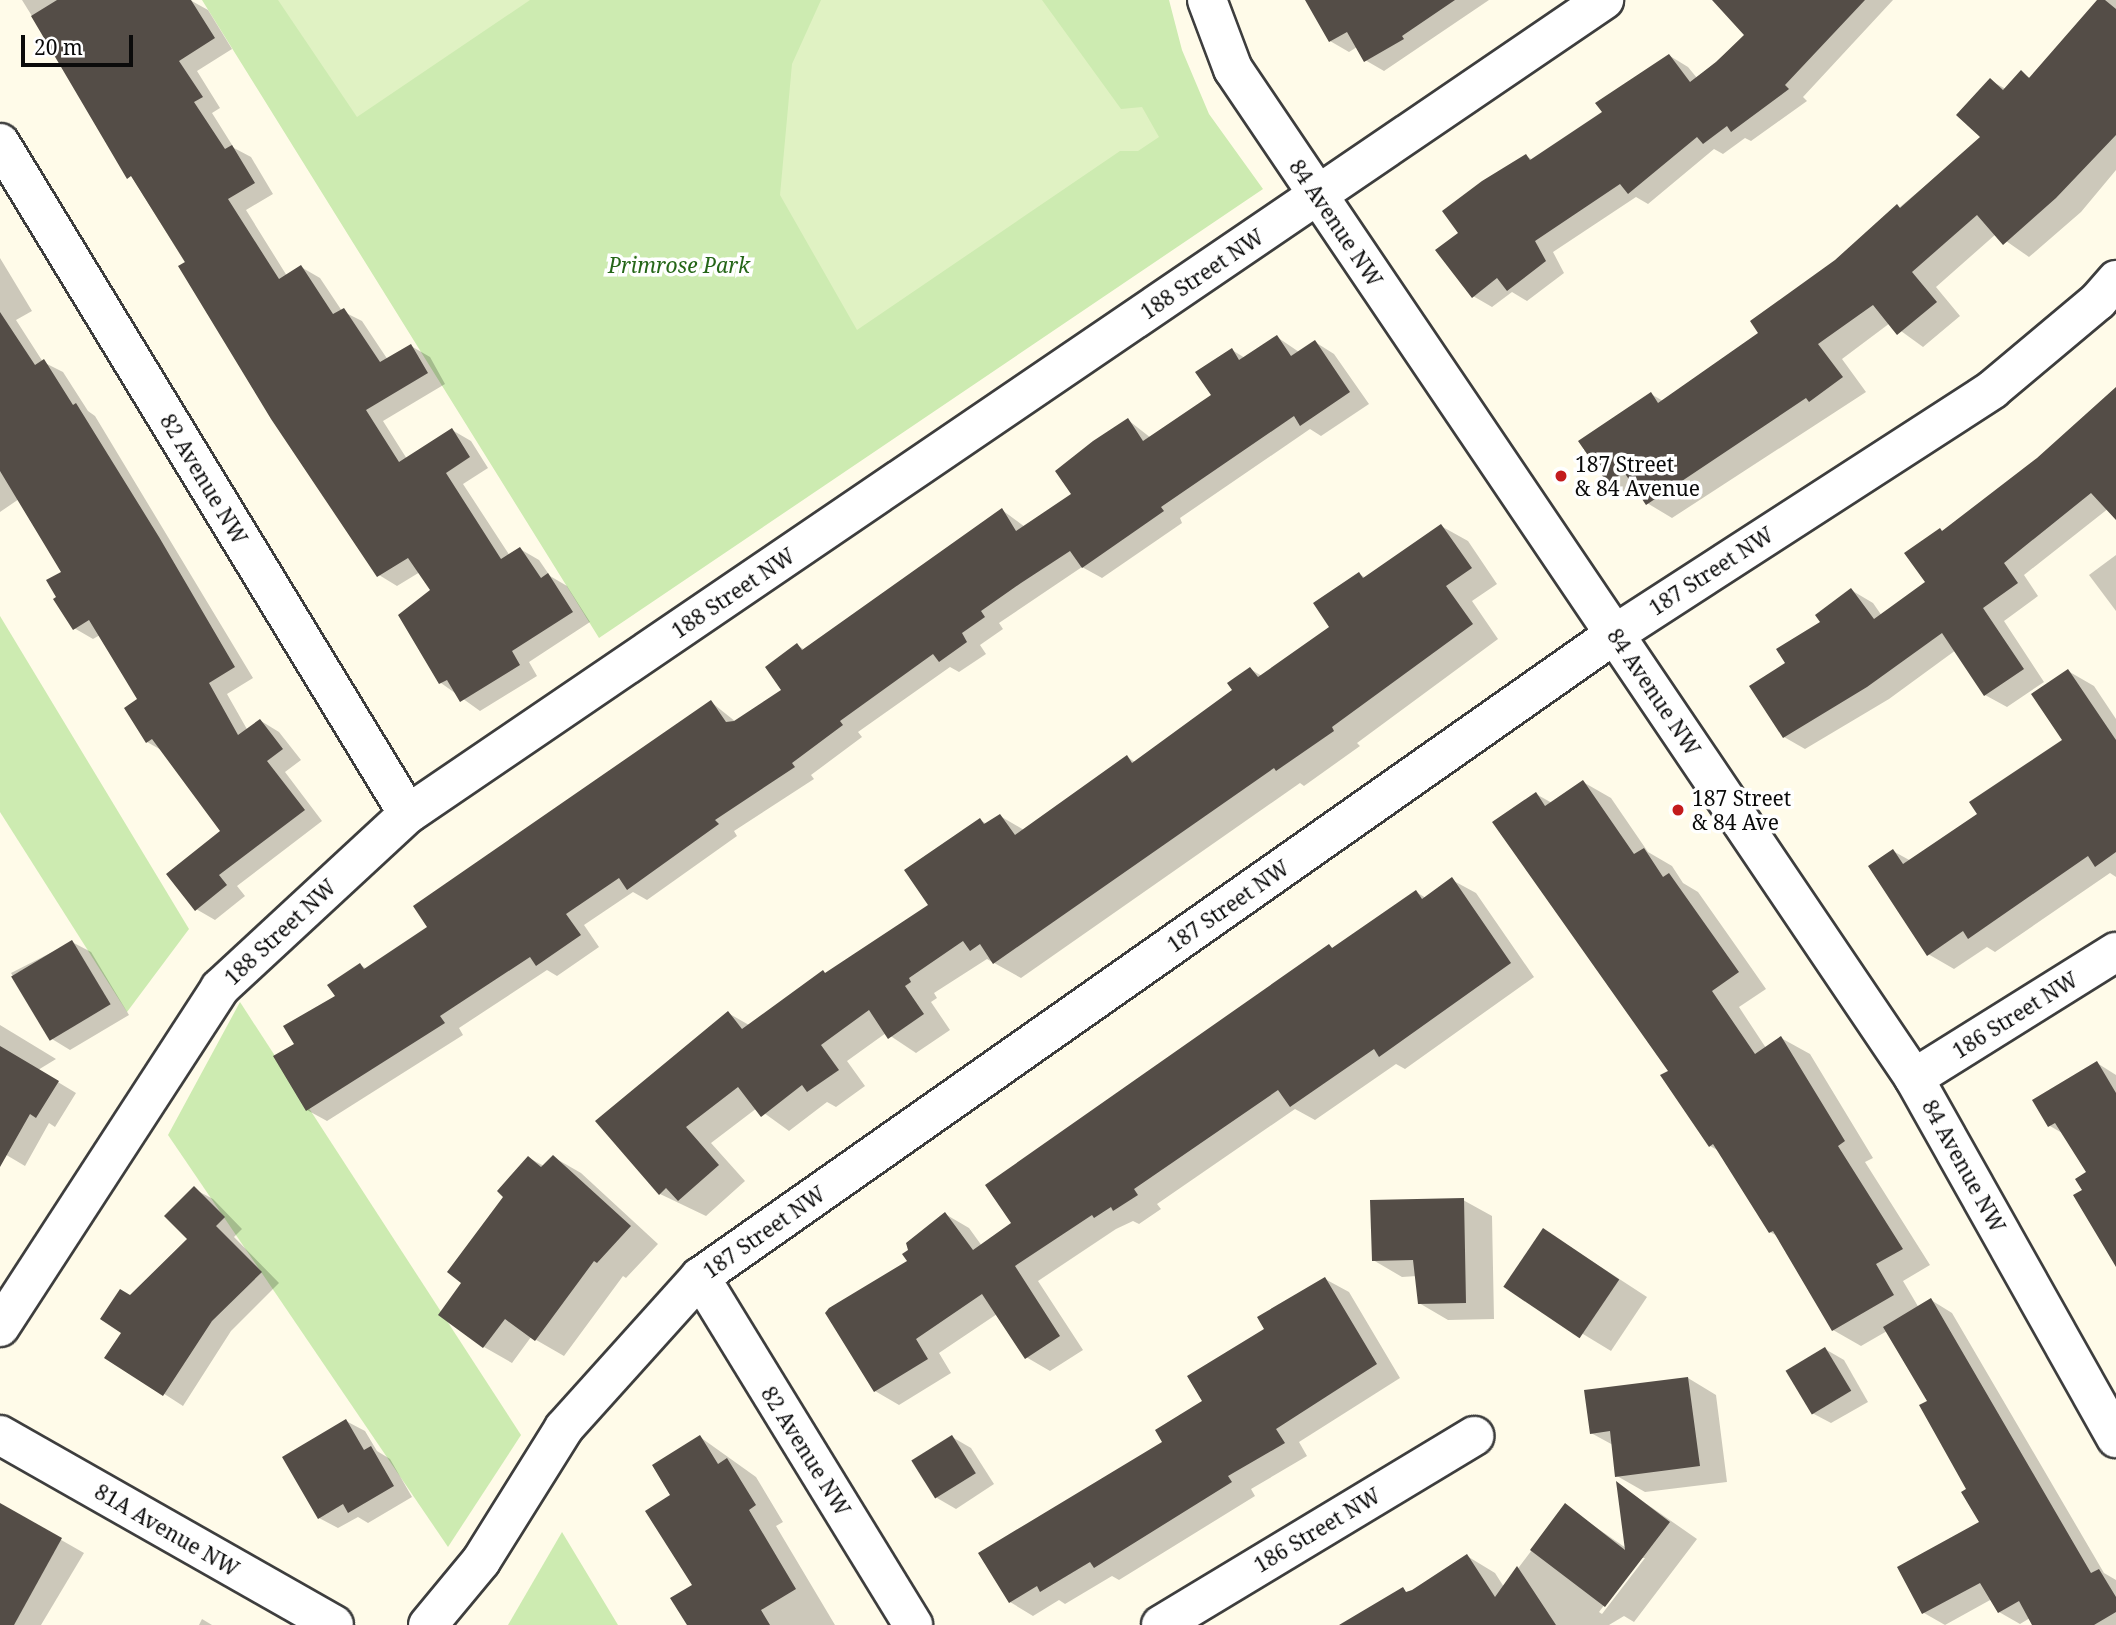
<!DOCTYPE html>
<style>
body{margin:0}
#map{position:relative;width:2116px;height:1625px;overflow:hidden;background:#fffbe9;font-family:"Noto Serif",serif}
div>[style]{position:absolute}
.green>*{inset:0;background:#cdebb1}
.pitch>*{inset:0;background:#e0f2c3}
.shadow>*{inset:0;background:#0003}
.building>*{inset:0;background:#544d47;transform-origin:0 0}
.roads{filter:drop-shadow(2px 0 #3e3e3e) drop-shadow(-2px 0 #3e3e3e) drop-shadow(0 2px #3e3e3e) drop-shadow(0 -2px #3e3e3e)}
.minor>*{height:38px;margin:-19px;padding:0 19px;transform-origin:19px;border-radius:19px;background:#fff}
.tertiary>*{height:38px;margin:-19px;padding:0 19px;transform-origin:19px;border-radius:19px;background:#fff}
.dots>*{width:19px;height:19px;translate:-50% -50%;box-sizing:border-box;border:4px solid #fff;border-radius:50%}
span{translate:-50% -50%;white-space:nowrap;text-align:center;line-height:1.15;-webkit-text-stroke:7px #fff;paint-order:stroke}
.street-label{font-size:21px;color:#0b0b0b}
.park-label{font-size:21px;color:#256618;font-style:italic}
.poi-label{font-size:21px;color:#0b0b0b}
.left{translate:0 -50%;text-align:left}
.scale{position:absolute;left:21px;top:35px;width:112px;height:32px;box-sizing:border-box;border:4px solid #0b0b0b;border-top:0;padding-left:9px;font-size:21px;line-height:24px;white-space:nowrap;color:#0b0b0b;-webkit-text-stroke:5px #fff;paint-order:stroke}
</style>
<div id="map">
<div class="green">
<i style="clip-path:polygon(202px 0,1169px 0,1182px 50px,1209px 114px,1263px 189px,599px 638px)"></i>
<i style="clip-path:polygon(0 616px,189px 929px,127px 1012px,0 812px)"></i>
<i style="clip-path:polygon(240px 1002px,521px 1435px,448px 1547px,168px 1135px)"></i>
<i style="clip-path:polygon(562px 1532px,618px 1625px,508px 1625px)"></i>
</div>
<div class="pitch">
<i style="clip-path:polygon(278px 0,530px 0,357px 117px)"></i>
<i style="clip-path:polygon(821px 0,1042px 0,1121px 109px,1142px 107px,1159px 137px,1138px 151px,1120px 151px,857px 330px,780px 195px,792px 64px)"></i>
</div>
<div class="shadow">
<i style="clip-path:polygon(22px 0,190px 0,208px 10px,232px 49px,197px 71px,220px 108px,212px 113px,234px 148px,251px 157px,273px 194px,246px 210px,287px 276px,301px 267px,320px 278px,342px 311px,362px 321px,388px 360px,411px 346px,430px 357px,445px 384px,383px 421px,407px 459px,452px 430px,471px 441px,488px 468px,463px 484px,510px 556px,520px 549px,539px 560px,550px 576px,567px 586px,590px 622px,529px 662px,537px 676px,480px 711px,441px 683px,400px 615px,433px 591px,420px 572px,397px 586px,379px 575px)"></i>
<i style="clip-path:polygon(1307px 0,1489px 0,1384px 71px,1365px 60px,1357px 47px,1349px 52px,1330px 41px)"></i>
<i style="clip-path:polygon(1736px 0,1893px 0,1803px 97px,1807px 101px,1751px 141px,1745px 138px,1723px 154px,1714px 149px,1648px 204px,1636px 197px,1553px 252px,1564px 273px,1527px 301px,1512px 292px,1492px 307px,1473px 296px,1460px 233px,1526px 156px,1533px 160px,1604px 112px,1597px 103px,1670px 56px,1688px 67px,1697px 78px,1747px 35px)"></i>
<i style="clip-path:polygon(2099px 0,2116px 0,2116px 170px,2081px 212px,2029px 257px,1996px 234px,1936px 287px,1960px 316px,1923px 347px,1890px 323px,1842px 359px,1866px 392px,1672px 518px,1647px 503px,1640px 492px,1633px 497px,1609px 482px,1651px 394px,1663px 401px,1761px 333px,1836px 261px,1983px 137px,1991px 81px,2006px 89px,2021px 73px,2032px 79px)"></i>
<i style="clip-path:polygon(0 258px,32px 311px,16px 320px,43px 362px,63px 372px,88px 411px,95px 416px,253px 678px,227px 694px,248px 731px,261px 721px,279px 732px,301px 760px,285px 772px,322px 821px,237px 886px,245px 896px,215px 920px,196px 909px,223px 831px,163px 751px,147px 742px,140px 700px,100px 635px,93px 639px,74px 628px,63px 572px,19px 499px,0 512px)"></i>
<i style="clip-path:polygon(1277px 337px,1299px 352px,1315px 342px,1334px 354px,1369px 404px,1321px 436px,1310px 429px,1180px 518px,1182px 523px,1102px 578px,1082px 567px,999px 623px,1003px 629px,980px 645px,986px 654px,959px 672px,950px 667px,858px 732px,862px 737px,811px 775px,814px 779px,734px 831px,737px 836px,647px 900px,633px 892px,584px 925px,599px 947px,557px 976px,547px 970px,459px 1028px,463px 1035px,327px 1121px,307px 1110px,276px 1057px,296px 1045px,360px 965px,367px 969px,429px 927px,711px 702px,736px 722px,784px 690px,797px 645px,805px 650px,1002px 510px,1025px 527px,1073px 494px,1128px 420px,1151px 438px,1213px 396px,1232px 350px,1245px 358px)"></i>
<i style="clip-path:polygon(2116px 388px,2116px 512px,2109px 508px,2024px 575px,2038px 596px,2004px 621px,2044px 682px,2007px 707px,1985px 695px,1956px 650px,1889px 699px,1805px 749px,1784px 737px,1788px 663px,1851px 590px,1873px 603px,1882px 616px,1927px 583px,1943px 532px,2038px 459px)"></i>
<i style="clip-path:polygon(1441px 526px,1468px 541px,1497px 584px,1472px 601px,1498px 639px,1357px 743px,1360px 746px,1304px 786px,1300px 783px,1021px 978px,987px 959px,934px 993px,937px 998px,931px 1002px,950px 1030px,916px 1053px,886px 1033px,847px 1061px,865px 1086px,836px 1107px,827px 1102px,789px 1131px,757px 1108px,711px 1143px,745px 1181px,706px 1216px,660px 1194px,597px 1121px,728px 1013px,749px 1025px,930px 905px,980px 820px,987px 824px,1000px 816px,1024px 830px,1127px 757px,1135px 762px,1235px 691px,1250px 669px,1262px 676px,1331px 628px,1359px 574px,1366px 578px)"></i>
<i style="clip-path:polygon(2116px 555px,2116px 611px,2089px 575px)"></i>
<i style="clip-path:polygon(2068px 671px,2094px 686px,2116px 719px,2116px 877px,2110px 873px,1995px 952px,1987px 947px,1954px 969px,1928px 954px,1893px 851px,1911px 861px,1980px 815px,2065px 741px)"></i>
<i style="clip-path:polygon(1583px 782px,1611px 798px,1648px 852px,1672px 866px,1683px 883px,1698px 892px,1736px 946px,1766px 989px,1739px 1007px,1766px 1048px,1781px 1038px,1810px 1054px,1873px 1158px,1865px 1162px,1930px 1265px,1903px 1281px,1919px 1308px,1931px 1300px,1952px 1313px,2104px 1573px,2116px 1580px,2116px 1625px,2034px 1625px,2030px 1618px,2020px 1624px,1999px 1612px,1992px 1599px,1945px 1625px,1924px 1613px,1981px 1523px,1968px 1489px,1929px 1402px,1887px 1331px,1861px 1346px,1833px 1330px,1779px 1237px,1770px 1232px,1719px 1151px,1710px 1146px,1536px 794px,1552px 803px)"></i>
<i style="clip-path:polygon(1452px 880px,1476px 893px,1534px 977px,1405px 1069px,1396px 1064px,1315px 1120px,1295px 1109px,1157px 1204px,1161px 1209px,1139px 1224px,1133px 1221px,1116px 1229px,1038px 1281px,1083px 1350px,1050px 1371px,1026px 1357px,997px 1314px,939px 1353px,951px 1373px,899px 1405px,875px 1391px,910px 1261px,945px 1214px,969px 1228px,982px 1246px,1014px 1224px,1329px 946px,1334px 949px,1416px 892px,1426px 898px)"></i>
<i style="clip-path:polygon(72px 942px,91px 952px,129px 1015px,70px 1050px,52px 1039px,11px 973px)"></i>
<i style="clip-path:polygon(0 1025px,56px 1059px,38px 1070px,76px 1093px,55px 1127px,49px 1123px,25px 1166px,3px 1153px,0 1156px)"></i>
<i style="clip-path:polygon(2097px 1063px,2116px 1075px,2116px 1164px,2050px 1126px)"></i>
<i style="clip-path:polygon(553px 1157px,581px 1173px,658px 1244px,626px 1278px,623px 1276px,564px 1356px,531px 1337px,512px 1363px,484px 1347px,464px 1283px,529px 1158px,544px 1166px)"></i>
<i style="clip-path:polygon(194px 1189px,213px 1199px,242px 1229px,234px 1237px,279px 1283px,231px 1331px,183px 1406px,107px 1357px,123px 1332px,131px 1297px,190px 1239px)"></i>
<i style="clip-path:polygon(1463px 1200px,1492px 1216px,1494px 1319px,1448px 1320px,1419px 1303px,1417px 1276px,1402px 1277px,1373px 1260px)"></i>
<i style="clip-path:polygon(1544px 1230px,1647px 1297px,1611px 1351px,1583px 1334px)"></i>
<i style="clip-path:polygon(1325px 1279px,1349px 1292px,1400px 1378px,1299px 1442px,1307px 1456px,1251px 1489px,1255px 1496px,1119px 1580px,1112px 1576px,1065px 1604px,1059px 1600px,1033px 1616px,1010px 1602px,1204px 1402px,1267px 1330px)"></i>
<i style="clip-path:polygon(1825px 1349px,1844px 1360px,1868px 1402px,1831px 1423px,1812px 1413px)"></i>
<i style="clip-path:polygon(1688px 1378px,1716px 1395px,1727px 1482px,1645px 1492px,1617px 1476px,1613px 1445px,1591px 1433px)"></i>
<i style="clip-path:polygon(346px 1421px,365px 1431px,377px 1451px,390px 1459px,412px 1497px,368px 1523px,358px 1517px,338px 1528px,319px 1518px)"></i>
<i style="clip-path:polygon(700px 1437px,756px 1477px,783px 1522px,776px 1526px,835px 1625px,690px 1625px,694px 1585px,673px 1495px)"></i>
<i style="clip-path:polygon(952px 1437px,971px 1448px,994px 1484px,956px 1509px,937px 1498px)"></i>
<i style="clip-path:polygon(evenodd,1618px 1484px,1697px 1539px,1634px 1622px,1624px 1616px,1609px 1625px,1450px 1625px,1467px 1556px,1495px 1573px,1504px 1587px,1565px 1506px,1626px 1548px,1618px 1484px,1640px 1558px,1645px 1558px,1602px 1614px,1599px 1612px,1640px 1558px)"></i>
<i style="clip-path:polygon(0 1505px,84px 1553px,41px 1625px,0 1625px)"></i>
<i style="clip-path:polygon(202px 1619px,212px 1625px,199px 1625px)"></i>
</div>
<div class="building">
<i style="clip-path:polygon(57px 0,191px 0,215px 38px,179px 61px,203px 97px,194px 102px,225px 149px,232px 145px,255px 183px,228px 199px,279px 279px,301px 265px,333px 314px,344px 308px,380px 362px,411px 344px,428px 373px,366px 410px,399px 462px,452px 428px,470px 457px,446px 473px,501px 559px,520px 547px,541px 578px,548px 573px,573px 612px,512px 651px,520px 665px,460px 702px,447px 680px,439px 684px,398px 615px,430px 590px,408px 558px,377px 577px,271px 419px,178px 266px,185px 262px,131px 176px,127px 179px,31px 16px)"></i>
<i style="clip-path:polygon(1305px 0,1455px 0,1402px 36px,1404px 39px,1364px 62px,1347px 32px,1329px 42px)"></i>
<i style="clip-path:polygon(1712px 0,1865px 0,1785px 85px,1789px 89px,1731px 132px,1727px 126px,1703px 144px,1697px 137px,1628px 194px,1620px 184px,1535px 241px,1546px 261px,1507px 291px,1497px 278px,1472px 298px,1435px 250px,1458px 233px,1442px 211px,1482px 181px,1526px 154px,1530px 160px,1602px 112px,1595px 103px,1669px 54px,1690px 82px,1716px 62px,1744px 35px)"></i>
<i style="clip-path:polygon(2097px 0,2105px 0,2116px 9px,2116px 135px,2056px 198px,2003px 245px,1977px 215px,1912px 272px,1937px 302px,1897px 335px,1873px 305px,1818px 344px,1843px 377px,1809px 402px,1806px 398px,1646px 505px,1624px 472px,1608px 484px,1578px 441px,1651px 392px,1658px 403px,1758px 333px,1750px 321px,1835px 260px,1897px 204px,1900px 208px,1980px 137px,1956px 115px,1990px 78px,2003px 90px,2021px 70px,2029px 78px)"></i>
<i style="clip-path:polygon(0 312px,35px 365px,44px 359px,73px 405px,76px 403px,159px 537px,235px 667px,209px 683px,238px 735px,260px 719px,283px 749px,267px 761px,305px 810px,219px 875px,227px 885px,195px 911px,166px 874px,220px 831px,152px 739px,146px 743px,124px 708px,137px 699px,89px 620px,73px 630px,53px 599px,56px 597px,46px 580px,61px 572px,0 471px)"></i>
<i style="clip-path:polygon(1277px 335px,1291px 356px,1315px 340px,1350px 392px,1300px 426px,1294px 416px,1161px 507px,1164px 511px,1082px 568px,1070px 551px,1021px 583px,981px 611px,985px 617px,962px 633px,967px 642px,939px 662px,933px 654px,840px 721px,843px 725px,792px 763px,795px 767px,715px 820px,719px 824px,627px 890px,619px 878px,566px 914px,581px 935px,536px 966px,530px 957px,440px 1016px,445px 1023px,306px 1111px,273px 1056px,294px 1044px,283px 1026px,335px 996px,327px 985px,360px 963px,364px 969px,427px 927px,413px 906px,711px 700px,726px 722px,734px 721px,781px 690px,765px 667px,797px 643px,802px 650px,1002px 508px,1016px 531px,1071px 494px,1055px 471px,1093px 441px,1128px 418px,1143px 441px,1211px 395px,1195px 372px,1232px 348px,1239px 360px)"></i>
<i style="clip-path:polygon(2116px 387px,2116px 520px,2091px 493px,2004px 563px,2018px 583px,1983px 608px,2024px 669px,1984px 696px,1942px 633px,1867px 687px,1783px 738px,1749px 686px,1785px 663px,1776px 649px,1820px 622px,1815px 615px,1851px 588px,1874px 619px,1925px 582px,1904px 553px,1940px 528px,1942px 531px,2037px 458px)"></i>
<i style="clip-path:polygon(1441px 524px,1472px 568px,1446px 586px,1473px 624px,1332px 727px,1334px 731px,1276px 771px,1274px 768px,993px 964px,980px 944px,970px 951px,963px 941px,909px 978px,911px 982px,905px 986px,924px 1014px,888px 1039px,869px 1010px,821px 1045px,839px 1070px,807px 1092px,802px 1085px,761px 1117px,738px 1087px,686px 1127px,719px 1165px,678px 1201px,666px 1188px,659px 1195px,595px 1121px,728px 1011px,742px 1029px,823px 970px,825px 973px,928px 905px,904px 870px,980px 818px,984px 824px,1000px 814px,1015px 835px,1127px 755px,1132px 763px,1232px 690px,1227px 683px,1250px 667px,1258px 677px,1329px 627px,1313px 603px,1359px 572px,1363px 578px)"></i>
<i style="clip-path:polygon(2068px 669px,2116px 740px,2116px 852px,2095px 867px,2088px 856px,1968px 939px,1963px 931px,1927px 956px,1868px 866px,1893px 849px,1903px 864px,1977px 814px,1969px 802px,2062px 740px,2031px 694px)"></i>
<i style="clip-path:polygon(1583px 780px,1634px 854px,1644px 848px,1663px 877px,1669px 873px,1739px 972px,1712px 991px,1755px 1054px,1781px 1036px,1845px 1141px,1838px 1146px,1903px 1249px,1876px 1264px,1894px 1295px,1832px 1331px,1773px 1231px,1769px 1233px,1713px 1144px,1709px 1147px,1660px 1075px,1668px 1071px,1492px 822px,1536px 792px,1545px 806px)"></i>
<i style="clip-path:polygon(1452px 877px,1511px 963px,1379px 1057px,1374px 1049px,1290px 1107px,1278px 1090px,1134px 1189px,1138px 1195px,1113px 1211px,1111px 1207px,1094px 1218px,1092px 1215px,1015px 1266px,1060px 1336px,1025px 1359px,982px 1294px,916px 1339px,928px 1359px,874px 1392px,825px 1313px,829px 1308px,907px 1261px,902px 1254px,908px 1250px,906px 1243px,945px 1212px,973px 1250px,1011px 1223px,985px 1185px,1329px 944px,1332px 948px,1416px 890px,1422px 899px)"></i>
<i style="left:72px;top:940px;width:75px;height:71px;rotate:59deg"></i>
<i style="clip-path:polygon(0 1046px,59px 1081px,36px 1118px,30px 1114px,0 1167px)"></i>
<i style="clip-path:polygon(2097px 1061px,2116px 1093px,2116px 1267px,2073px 1195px,2082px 1190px,2075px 1179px,2086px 1172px,2055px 1123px,2048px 1127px,2032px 1100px)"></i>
<i style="clip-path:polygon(553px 1155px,631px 1226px,597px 1263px,594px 1261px,535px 1341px,505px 1319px,483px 1348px,438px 1315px,461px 1283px,447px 1272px,503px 1197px,497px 1191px,528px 1156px,541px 1167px)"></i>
<i style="clip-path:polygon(194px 1186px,225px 1217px,216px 1226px,262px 1272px,212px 1321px,163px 1396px,104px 1358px,121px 1333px,100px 1319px,120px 1289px,130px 1295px,187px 1239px,164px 1216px)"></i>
<i style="clip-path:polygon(1464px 1198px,1466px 1303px,1418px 1304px,1413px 1260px,1372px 1261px,1370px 1200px)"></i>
<i style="left:1543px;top:1228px;width:92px;height:71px;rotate:34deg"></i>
<i style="clip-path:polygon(1325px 1277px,1377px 1364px,1276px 1429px,1285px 1443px,1228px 1476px,1232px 1482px,1094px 1568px,1090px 1562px,1040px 1592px,1037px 1586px,1009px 1603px,978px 1553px,1162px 1442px,1155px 1430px,1202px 1401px,1187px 1376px,1264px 1329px,1257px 1317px)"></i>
<i style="clip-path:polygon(1931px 1298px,2091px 1573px,2099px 1569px,2116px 1597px,2116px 1612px,2094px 1625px,2032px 1625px,2019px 1601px,1998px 1613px,1980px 1583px,1922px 1614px,1897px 1567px,1979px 1522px,1961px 1492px,1966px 1489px,1919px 1405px,1927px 1401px,1883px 1327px)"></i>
<i style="left:1825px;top:1347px;width:51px;height:46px;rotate:59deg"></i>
<i style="clip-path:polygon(1688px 1377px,1700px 1466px,1615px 1477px,1610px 1431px,1590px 1434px,1584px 1390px)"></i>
<i style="clip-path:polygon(346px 1419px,364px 1450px,371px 1446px,394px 1486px,348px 1513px,343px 1504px,318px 1519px,282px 1457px)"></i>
<i style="clip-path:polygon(700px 1435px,718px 1464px,727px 1458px,756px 1505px,749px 1510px,796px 1589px,761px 1610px,770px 1625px,687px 1625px,670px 1598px,692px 1585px,645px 1511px,670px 1495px,652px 1465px)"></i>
<i style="left:952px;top:1435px;width:45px;height:48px;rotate:58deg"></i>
<i style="clip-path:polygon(1616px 1481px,1670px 1522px,1605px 1607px,1530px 1550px,1565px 1503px,1625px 1550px)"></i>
<i style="clip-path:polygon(0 1503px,62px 1538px,14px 1625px,0 1625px)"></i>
<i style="clip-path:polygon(1467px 1554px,1495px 1597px,1517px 1566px,1556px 1625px,1339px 1625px,1403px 1587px,1406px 1592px,1412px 1590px)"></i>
</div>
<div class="roads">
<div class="minor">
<i style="left:0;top:143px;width:785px;rotate:58.7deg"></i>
<i style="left:1914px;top:1078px;width:238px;rotate:-32deg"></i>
<i style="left:700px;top:1277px;width:408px;rotate:58.5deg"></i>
<i style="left:0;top:1327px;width:404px;rotate:-57deg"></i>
<i style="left:220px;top:988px;width:256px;rotate:-42.8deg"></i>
<i style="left:408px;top:814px;width:1447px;rotate:-34.24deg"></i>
<i style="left:0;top:1435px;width:384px;rotate:29.6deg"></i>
<i style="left:428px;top:1625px;width:83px;rotate:-50.4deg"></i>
<i style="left:481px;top:1561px;width:157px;rotate:-58deg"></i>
<i style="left:564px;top:1428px;width:203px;rotate:-48deg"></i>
<i style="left:700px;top:1277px;width:1118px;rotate:-35.1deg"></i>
<i style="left:1615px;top:634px;width:450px;rotate:-32.9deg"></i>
<i style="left:1993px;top:389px;width:137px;rotate:-40deg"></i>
<i style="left:2098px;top:301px;width:28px;rotate:-49deg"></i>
<i style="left:1161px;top:1625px;width:366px;rotate:-31.1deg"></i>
</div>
<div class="tertiary">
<i style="left:1207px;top:0;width:74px;rotate:69.4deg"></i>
<i style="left:1233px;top:69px;width:1217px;rotate:55.98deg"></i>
<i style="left:1914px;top:1078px;width:413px;rotate:60.7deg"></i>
</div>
</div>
<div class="dots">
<i style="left:1561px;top:476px;background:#c31b1d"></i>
<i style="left:1678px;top:810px;background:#c31b1d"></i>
</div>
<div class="street-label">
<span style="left:1336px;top:223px;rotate:56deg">84 Avenue NW</span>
<span style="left:1202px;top:274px;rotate:-34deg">188 Street NW</span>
<span style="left:204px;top:479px;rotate:59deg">82 Avenue NW</span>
<span style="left:1711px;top:571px;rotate:-33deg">187 Street NW</span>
<span style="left:733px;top:593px;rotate:-34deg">188 Street NW</span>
<span style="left:1654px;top:692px;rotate:56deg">84 Avenue NW</span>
<span style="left:1228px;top:906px;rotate:-35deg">187 Street NW</span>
<span style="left:280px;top:932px;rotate:-43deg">188 Street NW</span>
<span style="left:2015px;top:1015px;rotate:-32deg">186 Street NW</span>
<span style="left:1964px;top:1166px;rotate:61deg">84 Avenue NW</span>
<span style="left:764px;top:1232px;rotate:-35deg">187 Street NW</span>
<span style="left:806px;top:1451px;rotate:58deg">82 Avenue NW</span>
<span style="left:167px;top:1530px;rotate:30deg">81A Avenue NW</span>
<span style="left:1317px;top:1530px;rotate:-31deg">186 Street NW</span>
</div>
<div class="park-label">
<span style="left:679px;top:265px">Primrose Park</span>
</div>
<div class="poi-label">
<span class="left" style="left:1575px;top:476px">187 Street<br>&amp; 84 Avenue</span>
<span class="left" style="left:1692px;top:810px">187 Street<br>&amp; 84 Ave</span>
</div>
<div class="scale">20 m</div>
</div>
